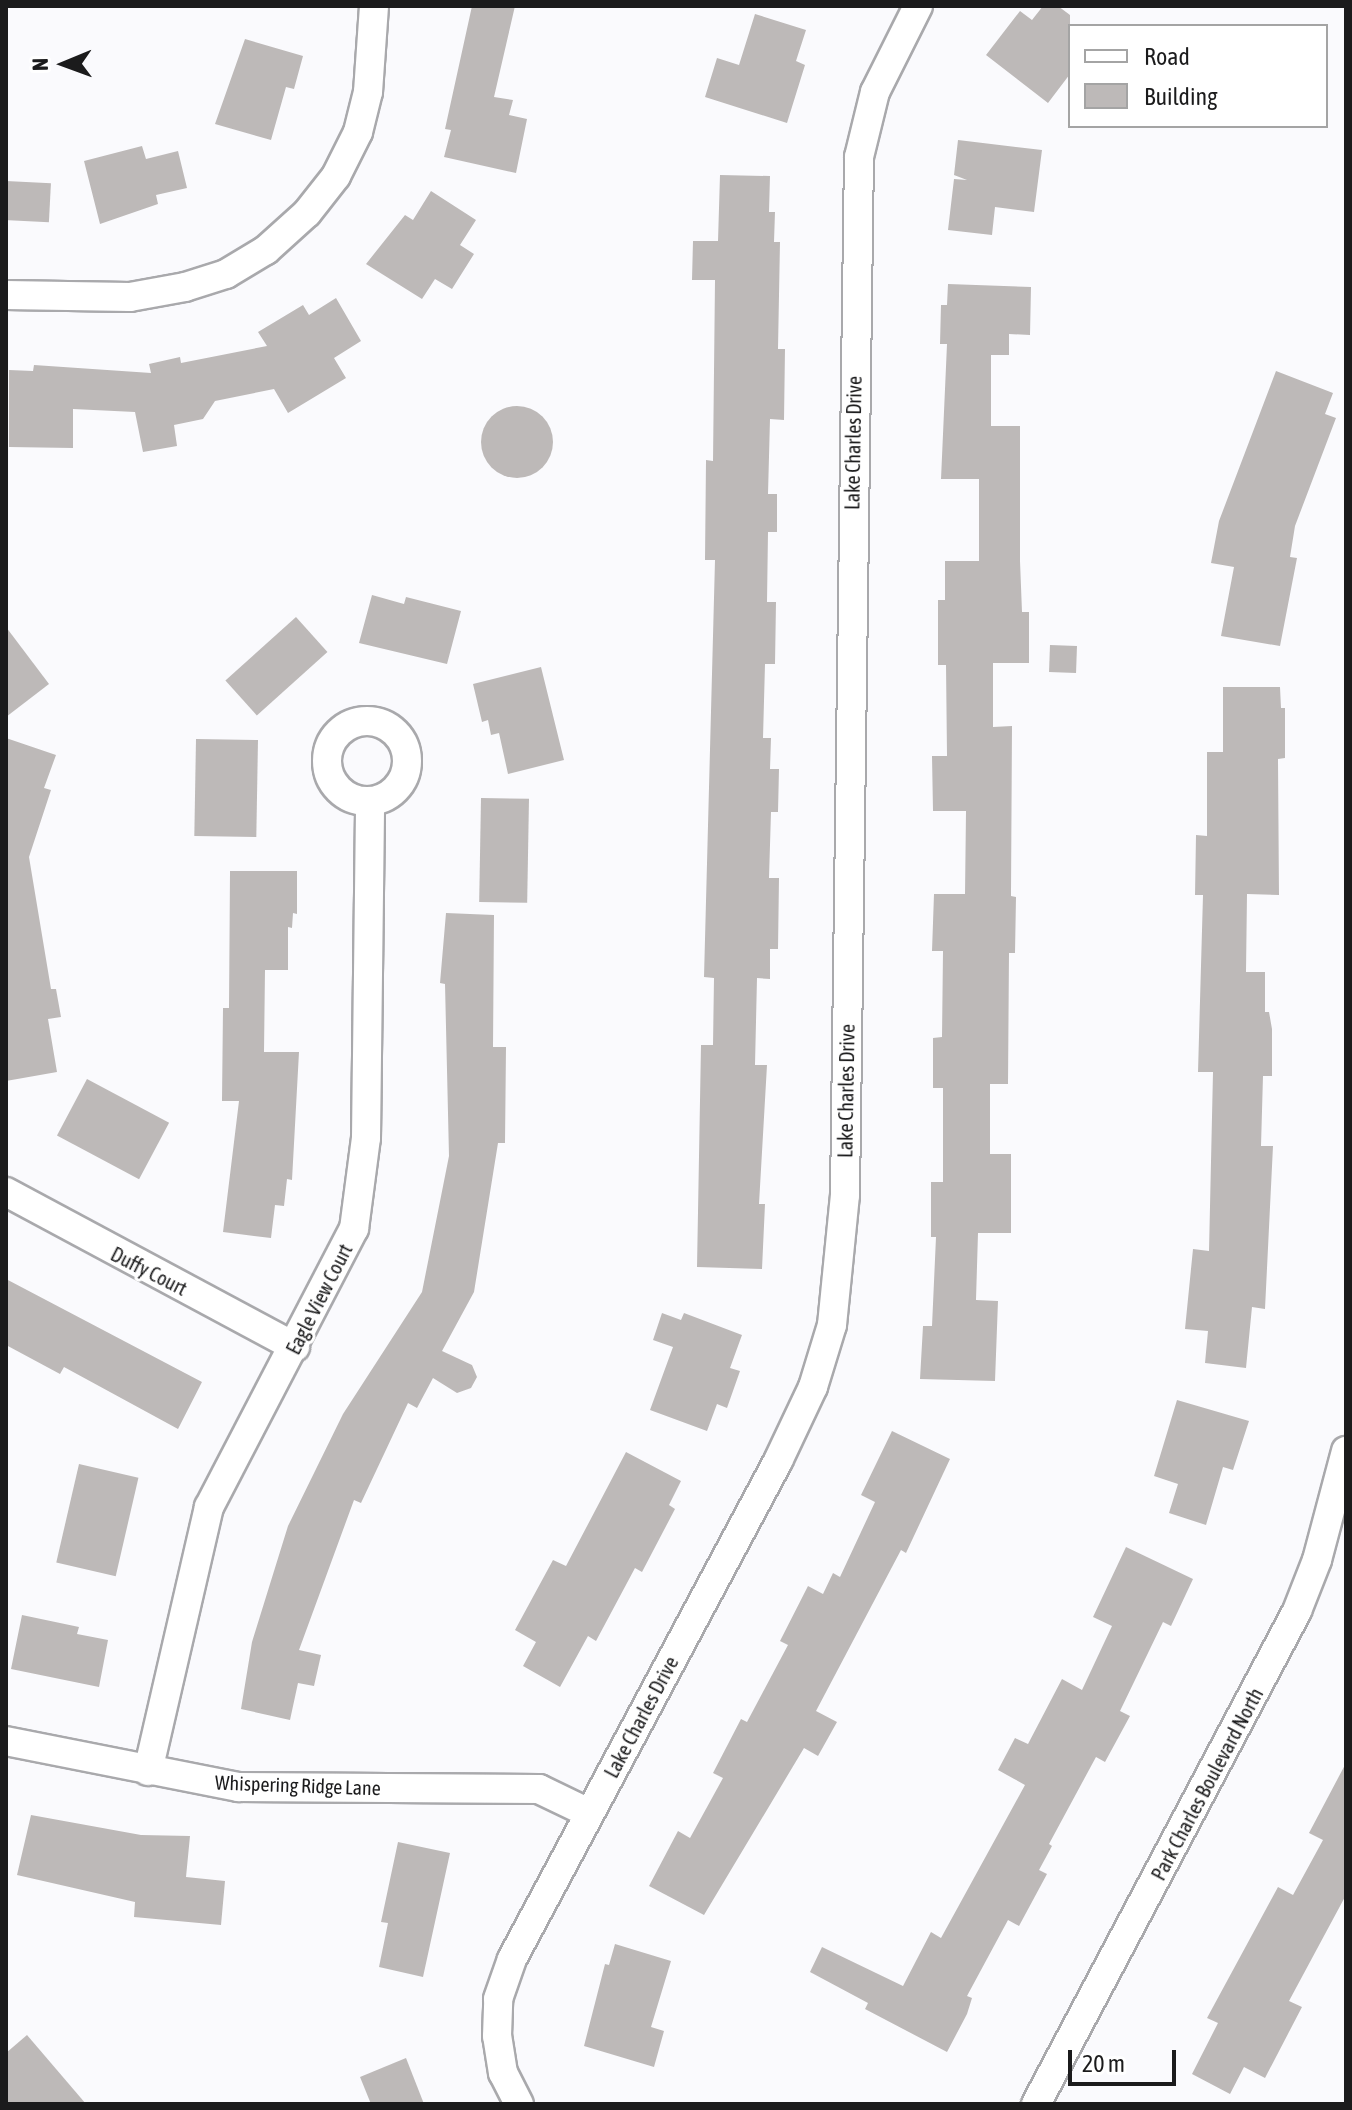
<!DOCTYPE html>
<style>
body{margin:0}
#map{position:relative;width:1352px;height:2110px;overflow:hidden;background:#fafafd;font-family:"Asap Condensed",sans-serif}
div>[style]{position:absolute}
.building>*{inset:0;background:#bdb9b8;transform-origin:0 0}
.round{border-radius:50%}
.roads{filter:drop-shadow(2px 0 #a9a9ac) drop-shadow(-2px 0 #a9a9ac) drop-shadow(0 2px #a9a9ac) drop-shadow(0 -2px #a9a9ac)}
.minor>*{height:28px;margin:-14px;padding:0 14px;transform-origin:14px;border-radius:14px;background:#fff}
.minor>.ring{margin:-14px;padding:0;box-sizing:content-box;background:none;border:28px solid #fff;border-radius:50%}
span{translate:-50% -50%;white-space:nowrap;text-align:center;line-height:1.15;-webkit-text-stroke:6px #fff;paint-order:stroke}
.street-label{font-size:20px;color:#1b1b1c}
.frame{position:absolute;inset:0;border:8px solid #1b1b1c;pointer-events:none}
.legend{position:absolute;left:1068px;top:24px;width:260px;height:104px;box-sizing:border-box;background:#fff;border:2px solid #a4a4a4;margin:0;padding:10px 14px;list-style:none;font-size:24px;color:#1b1b1c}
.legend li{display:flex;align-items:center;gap:16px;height:40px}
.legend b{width:40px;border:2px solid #a4a4a4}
.north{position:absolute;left:24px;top:24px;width:80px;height:80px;-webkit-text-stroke:6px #fff;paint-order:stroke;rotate:269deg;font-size:22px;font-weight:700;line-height:32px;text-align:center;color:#1b1b1c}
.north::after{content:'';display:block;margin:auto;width:28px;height:36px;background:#1b1b1c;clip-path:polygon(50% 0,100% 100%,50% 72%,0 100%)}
.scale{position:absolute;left:1068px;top:2050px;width:108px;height:36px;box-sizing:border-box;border:4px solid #1b1b1c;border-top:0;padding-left:10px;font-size:24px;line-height:28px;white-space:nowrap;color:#1b1b1c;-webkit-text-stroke:6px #fff;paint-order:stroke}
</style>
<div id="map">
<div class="building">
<i style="clip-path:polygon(472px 6px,515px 6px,494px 97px,513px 100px,509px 115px,527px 119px,516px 173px,444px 157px,451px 130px,445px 129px)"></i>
<i style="clip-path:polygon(1043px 6px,1058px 6px,1070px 15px,1070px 74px,1048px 103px,986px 55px,1020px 11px,1032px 20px)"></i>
<i style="clip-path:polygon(755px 14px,806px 30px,796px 61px,805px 65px,787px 123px,705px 97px,717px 58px,739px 65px)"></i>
<i style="clip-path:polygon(245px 39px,303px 56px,294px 89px,286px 87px,271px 140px,215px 124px)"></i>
<i style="clip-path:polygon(958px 140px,1042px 150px,1034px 212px,995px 207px,992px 235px,948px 230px,954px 179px,967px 180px,954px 175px)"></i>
<i style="clip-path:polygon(142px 146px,146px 159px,178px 151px,187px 188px,156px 195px,158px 204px,100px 224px,84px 161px)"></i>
<i style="clip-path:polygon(720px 175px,770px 176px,769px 212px,775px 212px,774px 242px,780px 242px,778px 349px,785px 349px,784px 420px,770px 419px,768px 494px,777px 494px,777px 532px,768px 532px,767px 602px,776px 602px,775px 664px,765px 664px,763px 738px,771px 738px,770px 769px,779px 769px,778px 812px,771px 812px,769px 878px,779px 878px,778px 949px,770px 949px,770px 979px,757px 978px,755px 1065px,767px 1065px,759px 1204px,765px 1204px,762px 1269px,697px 1267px,701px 1045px,713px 1045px,714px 978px,704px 977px,715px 560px,705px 560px,706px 460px,713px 461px,715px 280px,692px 280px,693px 241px,718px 241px)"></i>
<i style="left:6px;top:181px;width:45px;height:39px;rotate:3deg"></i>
<i style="clip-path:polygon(431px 191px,476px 220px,460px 245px,474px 254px,452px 289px,435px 279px,422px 299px,366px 264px,405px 215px,413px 220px)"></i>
<i style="clip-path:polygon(948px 284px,1031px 287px,1030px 335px,1009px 334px,1009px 355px,991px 355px,991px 426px,1020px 426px,1020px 561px,1022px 612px,1029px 612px,1029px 663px,993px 663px,993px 727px,1012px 726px,1011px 896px,1016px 897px,1015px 953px,1009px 953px,1008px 1084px,990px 1084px,990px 1154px,1011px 1154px,1011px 1233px,978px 1233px,976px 1300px,998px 1301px,995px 1381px,920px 1379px,923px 1326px,932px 1326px,936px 1237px,931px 1237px,931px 1182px,943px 1182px,943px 1088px,933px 1088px,933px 1038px,942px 1037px,943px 951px,932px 951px,934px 894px,965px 894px,966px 811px,933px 811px,932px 756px,947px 756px,946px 665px,938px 665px,938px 600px,945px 600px,945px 561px,979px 561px,979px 479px,941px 479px,947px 344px,940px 344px,941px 305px,947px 305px)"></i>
<i style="clip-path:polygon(336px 298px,361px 341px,334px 358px,346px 378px,288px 413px,274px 389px,215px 401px,203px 419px,174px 425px,177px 446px,143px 452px,135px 412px,73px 409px,73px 448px,9px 447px,9px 370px,33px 371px,34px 365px,151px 373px,149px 364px,180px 357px,181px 363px,267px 346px,258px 332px,303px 305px,309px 315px)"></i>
<i style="clip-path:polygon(1276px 371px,1333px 393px,1325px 414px,1336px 418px,1295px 526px,1290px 557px,1297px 558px,1280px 646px,1221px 636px,1234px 567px,1211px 563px,1219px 521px)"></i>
<i class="round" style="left:481px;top:406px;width:72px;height:72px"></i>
<i style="clip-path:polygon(372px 595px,404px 604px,406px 597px,461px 611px,447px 664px,359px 643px)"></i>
<i style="left:296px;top:617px;width:47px;height:95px;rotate:48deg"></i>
<i style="clip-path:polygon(6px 627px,49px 684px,6px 717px)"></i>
<i style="left:1050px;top:645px;width:27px;height:27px;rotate:2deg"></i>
<i style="clip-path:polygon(541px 667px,564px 760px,508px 774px,499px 733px,491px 735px,488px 720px,482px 722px,473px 684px)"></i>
<i style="clip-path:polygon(1223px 687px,1280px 687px,1281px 708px,1285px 708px,1285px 758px,1278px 759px,1279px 895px,1247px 894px,1246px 972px,1265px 972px,1265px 1012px,1269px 1012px,1272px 1029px,1272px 1076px,1263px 1076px,1261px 1146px,1273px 1146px,1265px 1309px,1252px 1307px,1246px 1368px,1205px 1363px,1208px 1331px,1185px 1329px,1193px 1249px,1209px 1251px,1213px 1072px,1198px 1072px,1203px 895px,1195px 895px,1196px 835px,1207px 836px,1207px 752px,1223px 752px)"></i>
<i style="clip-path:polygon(6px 738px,56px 755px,44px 788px,51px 790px,29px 857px,51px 989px,56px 989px,61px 1017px,48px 1019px,57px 1072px,6px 1081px)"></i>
<i style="left:196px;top:739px;width:62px;height:97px;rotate:1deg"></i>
<i style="left:481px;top:798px;width:48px;height:104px;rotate:1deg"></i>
<i style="clip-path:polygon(230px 871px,297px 871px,297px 914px,293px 913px,292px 928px,288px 927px,288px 970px,265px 970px,264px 1052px,299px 1052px,292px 1180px,287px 1179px,284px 1206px,275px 1205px,271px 1238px,223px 1232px,239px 1101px,222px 1101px,223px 1008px,229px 1008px)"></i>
<i style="clip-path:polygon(446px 913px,494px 915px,493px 1047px,506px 1047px,505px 1143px,498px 1143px,474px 1292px,442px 1351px,472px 1365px,477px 1377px,471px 1388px,457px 1393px,433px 1378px,417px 1408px,408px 1403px,361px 1503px,354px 1500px,299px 1650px,321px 1655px,314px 1686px,298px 1683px,290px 1720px,241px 1709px,252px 1642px,288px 1526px,343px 1414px,422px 1292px,449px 1156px,445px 984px,440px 983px)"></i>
<i style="left:87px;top:1079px;width:93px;height:64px;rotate:28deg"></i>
<i style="clip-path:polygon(6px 1279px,202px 1382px,178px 1429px,64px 1367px,60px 1374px,6px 1345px)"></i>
<i style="clip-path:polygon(662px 1313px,681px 1320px,684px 1313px,742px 1335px,730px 1368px,740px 1371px,727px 1408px,717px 1404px,707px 1431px,650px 1410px,673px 1347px,653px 1340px)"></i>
<i style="clip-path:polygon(1177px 1400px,1249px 1421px,1233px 1470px,1223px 1467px,1206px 1525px,1169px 1513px,1178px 1484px,1154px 1476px)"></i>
<i style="clip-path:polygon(892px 1431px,950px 1459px,906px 1553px,901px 1550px,816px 1711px,837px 1722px,818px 1756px,804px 1748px,704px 1915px,649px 1886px,678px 1831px,690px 1838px,723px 1778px,713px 1773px,741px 1719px,747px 1722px,788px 1645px,780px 1641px,808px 1586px,823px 1594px,833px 1573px,840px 1577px,875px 1502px,861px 1495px)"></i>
<i style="clip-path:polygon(626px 1452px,681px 1481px,669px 1505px,675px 1509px,642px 1572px,635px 1568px,596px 1641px,588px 1636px,560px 1687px,523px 1666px,536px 1642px,515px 1630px,553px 1560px,566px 1566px)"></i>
<i style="left:79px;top:1464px;width:61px;height:101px;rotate:13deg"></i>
<i style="clip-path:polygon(1126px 1547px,1193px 1579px,1171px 1626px,1163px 1622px,1120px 1711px,1130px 1716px,1105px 1762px,1096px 1757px,1049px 1844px,1052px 1846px,1039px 1870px,1047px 1874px,1019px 1926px,1008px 1920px,967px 1996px,972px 1998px,967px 2014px,947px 2052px,865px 2009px,868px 2003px,810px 1972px,822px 1947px,903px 1986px,931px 1932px,941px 1938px,1025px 1785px,998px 1770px,1015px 1738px,1028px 1744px,1062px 1679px,1082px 1690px,1112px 1626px,1093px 1617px)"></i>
<i style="clip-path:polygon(22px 1615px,79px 1627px,77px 1634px,108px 1640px,99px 1687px,11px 1669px)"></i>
<i style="clip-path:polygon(1346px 1763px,1346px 1895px,1289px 2001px,1302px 2007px,1265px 2078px,1244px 2067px,1230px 2094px,1192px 2074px,1218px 2023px,1207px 2018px,1278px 1887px,1293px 1895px,1323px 1840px,1309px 1833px)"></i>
<i style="clip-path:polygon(31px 1815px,141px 1835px,190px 1836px,186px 1877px,225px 1881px,221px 1925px,134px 1917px,135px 1902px,17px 1875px)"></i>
<i style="clip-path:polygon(398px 1842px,450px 1853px,423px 1977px,379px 1967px,388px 1923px,381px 1922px)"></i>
<i style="clip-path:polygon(615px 1944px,671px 1961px,651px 2027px,664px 2031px,654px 2067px,584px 2046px,605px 1964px,609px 1965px)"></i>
<i style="clip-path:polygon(27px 2035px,86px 2104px,6px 2104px,6px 2053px)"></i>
<i style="clip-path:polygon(406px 2058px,424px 2104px,371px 2104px,360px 2077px)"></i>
</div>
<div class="roads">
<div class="minor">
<i style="left:6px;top:295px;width:124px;rotate:0.9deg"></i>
<i style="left:130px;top:297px;width:56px;rotate:-10.3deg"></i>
<i style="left:185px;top:287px;width:43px;rotate:-17.6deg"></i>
<i style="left:226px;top:274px;width:47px;rotate:-31deg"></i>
<i style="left:266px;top:250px;width:55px;rotate:-42.1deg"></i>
<i style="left:307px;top:213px;width:47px;rotate:-51.9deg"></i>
<i style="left:336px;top:176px;width:49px;rotate:-63.4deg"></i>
<i style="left:358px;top:132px;width:41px;rotate:-76deg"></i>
<i style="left:368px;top:92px;width:86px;rotate:-86deg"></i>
<i class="ring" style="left:327px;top:721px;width:52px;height:52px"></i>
<i style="left:6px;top:1192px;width:328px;rotate:28.2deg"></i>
<i style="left:6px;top:1741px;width:237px;rotate:11.2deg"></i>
<i style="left:238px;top:1787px;width:301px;rotate:0.4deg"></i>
<i style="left:539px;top:1789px;width:55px;rotate:25.6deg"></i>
<i style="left:148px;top:1771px;width:271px;rotate:-77deg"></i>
<i style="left:209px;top:1507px;width:314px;rotate:-62.5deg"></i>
<i style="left:354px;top:1229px;width:92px;rotate:-82.5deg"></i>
<i style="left:366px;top:1138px;width:337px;rotate:-89.3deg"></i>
<i style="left:519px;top:2104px;width:35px;rotate:-117deg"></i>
<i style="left:503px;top:2073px;width:37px;rotate:-99deg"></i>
<i style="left:497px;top:2036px;width:37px;rotate:-88deg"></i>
<i style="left:498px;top:1999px;width:42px;rotate:-70.7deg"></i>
<i style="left:512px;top:1959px;width:565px;rotate:-61.89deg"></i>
<i style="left:778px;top:1461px;width:82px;rotate:-64.7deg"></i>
<i style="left:813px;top:1387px;width:65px;rotate:-73deg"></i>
<i style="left:832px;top:1325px;width:131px;rotate:-84.3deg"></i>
<i style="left:845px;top:1195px;width:1038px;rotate:-89.23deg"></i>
<i style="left:859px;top:157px;width:67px;rotate:-76.2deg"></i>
<i style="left:875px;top:92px;width:96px;rotate:-63.4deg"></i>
<i style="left:1036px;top:2104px;width:558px;rotate:-62.1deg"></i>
<i style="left:1297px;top:1611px;width:55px;rotate:-68.6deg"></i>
<i style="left:1317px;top:1560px;width:113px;rotate:-75.1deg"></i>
</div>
</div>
<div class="street-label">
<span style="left:853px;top:443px;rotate:-89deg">Lake Charles Drive</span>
<span style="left:846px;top:1091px;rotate:-89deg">Lake Charles Drive</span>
<span style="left:149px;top:1271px;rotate:27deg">Duffy Court</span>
<span style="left:319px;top:1299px;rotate:-63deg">Eagle View Court</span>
<span style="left:641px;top:1717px;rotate:-62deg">Lake Charles Drive</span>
<span style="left:1207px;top:1784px;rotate:-62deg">Park Charles Boulevard North</span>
<span style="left:298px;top:1785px;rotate:2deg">Whispering Ridge Lane</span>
</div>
<div class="frame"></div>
<ul class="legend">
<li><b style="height:10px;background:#fff"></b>Road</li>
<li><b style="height:22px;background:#bdb9b8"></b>Building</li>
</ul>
<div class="north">N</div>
<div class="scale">20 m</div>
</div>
